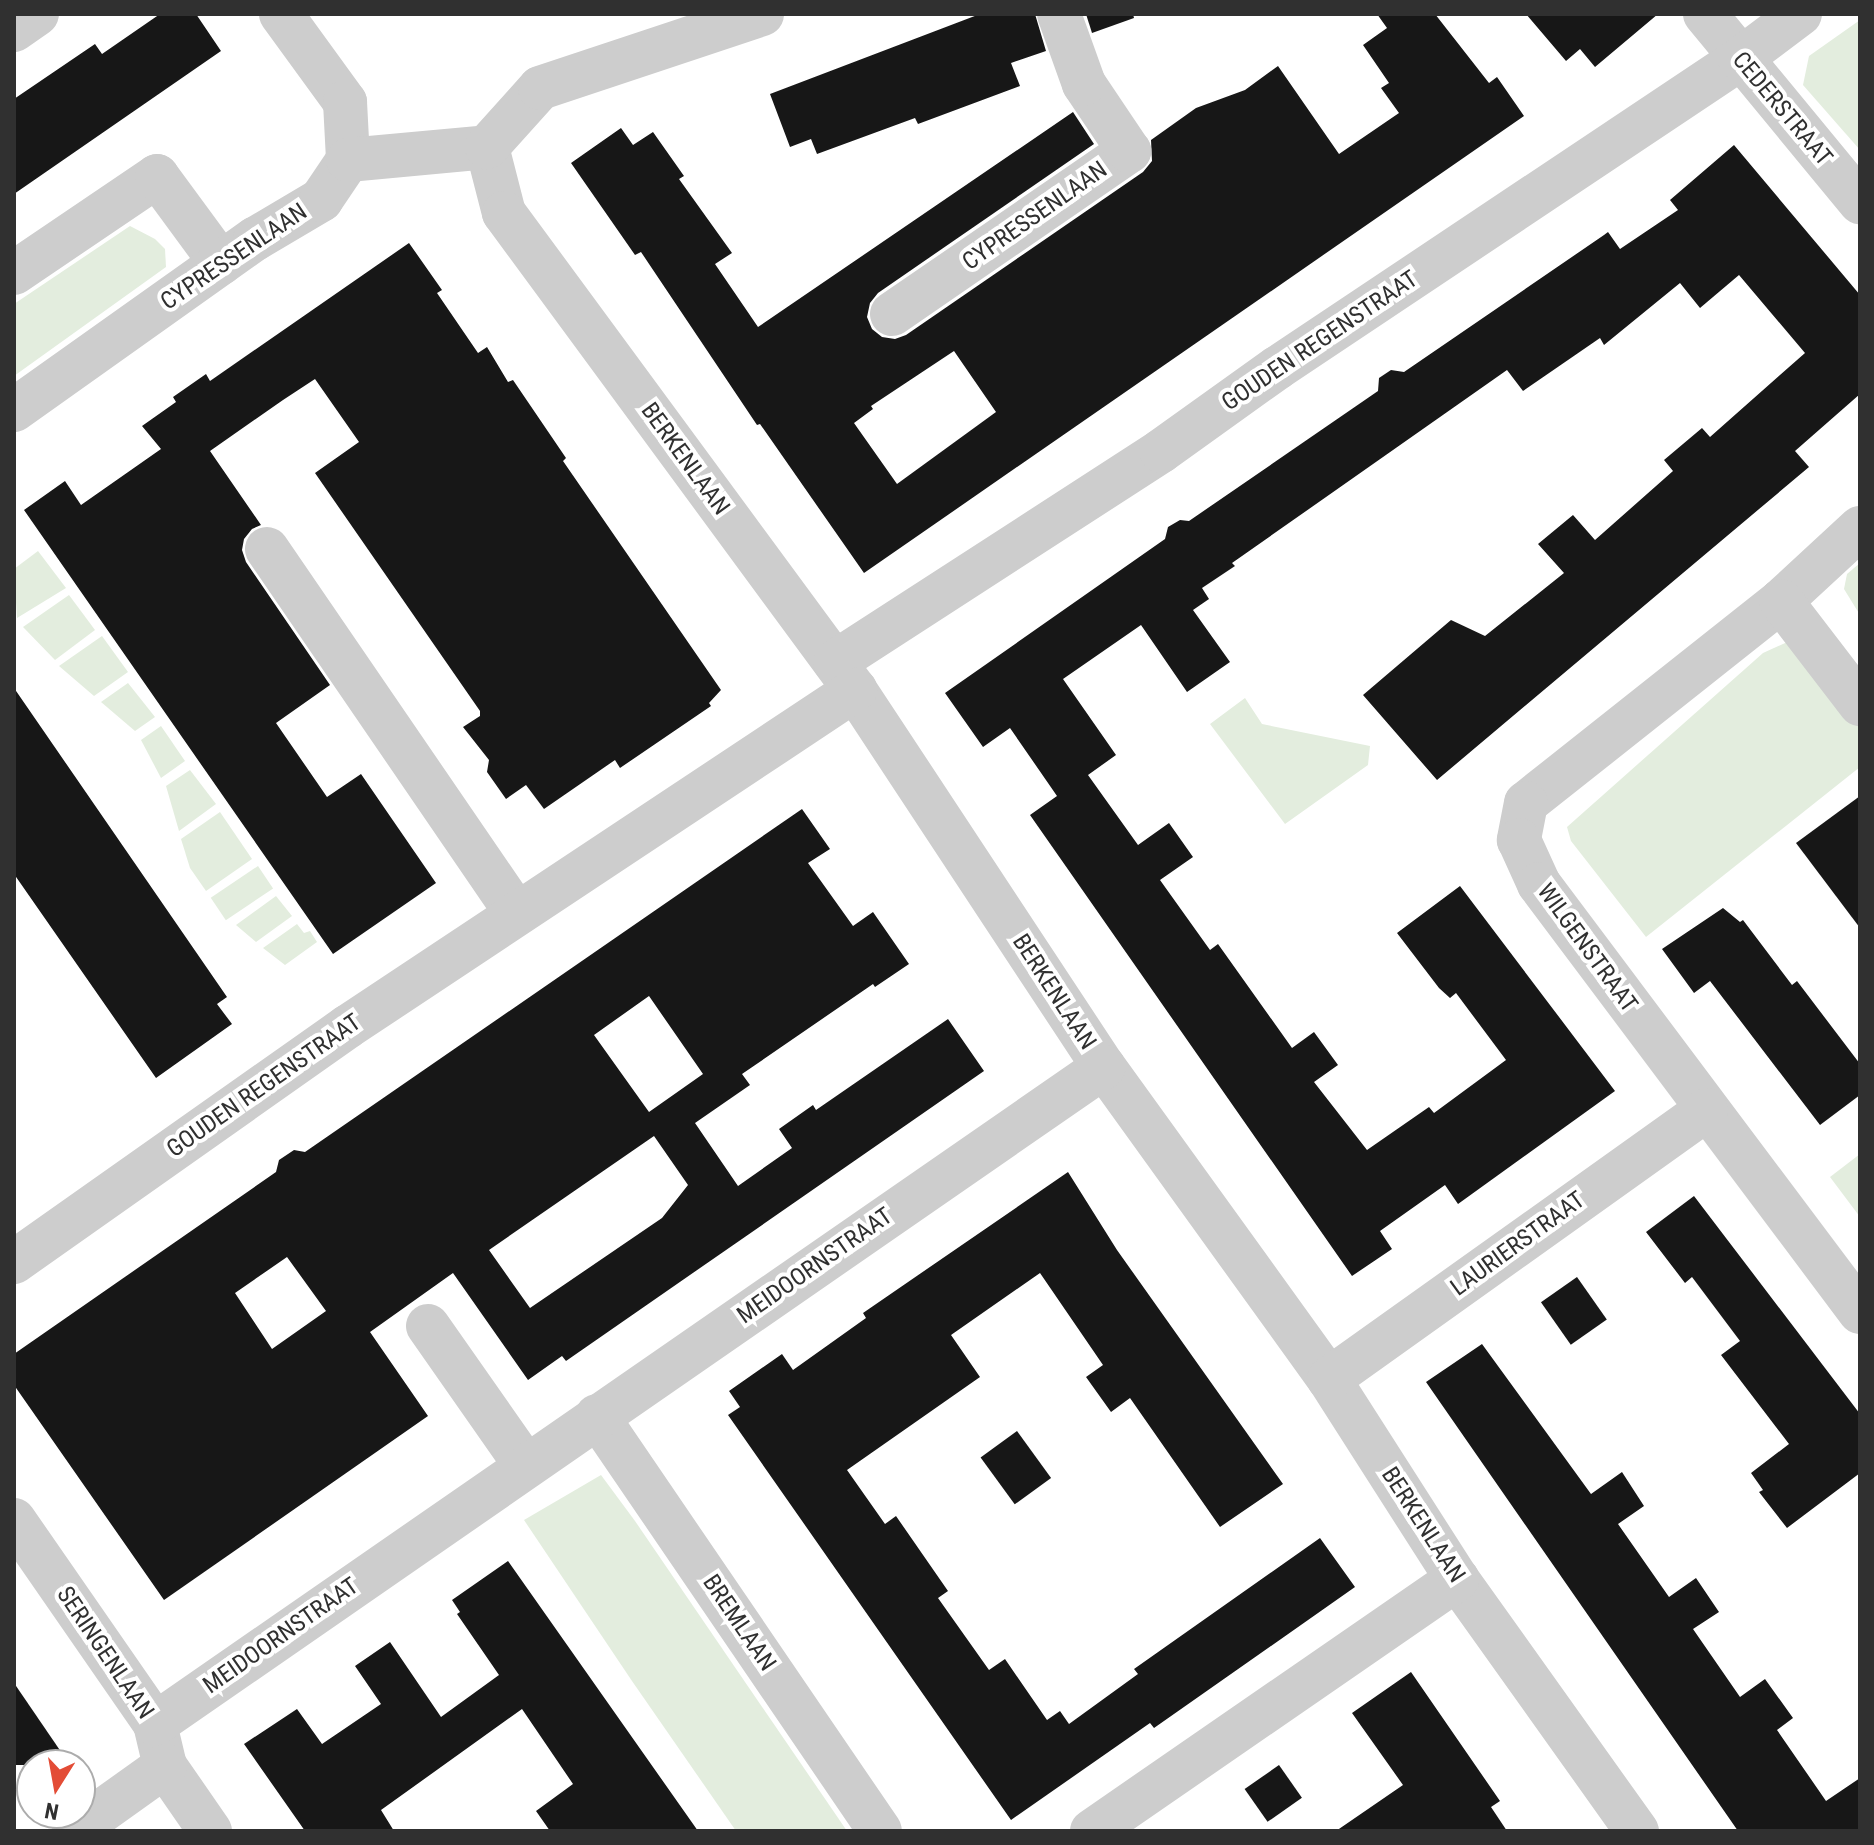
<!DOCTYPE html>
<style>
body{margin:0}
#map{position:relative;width:1874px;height:1845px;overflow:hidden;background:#fff;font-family:"Roboto Condensed",sans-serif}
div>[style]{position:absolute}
.green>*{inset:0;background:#e3edde;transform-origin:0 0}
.building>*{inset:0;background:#171717;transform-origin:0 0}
.minor>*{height:44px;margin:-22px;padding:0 22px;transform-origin:22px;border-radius:22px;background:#cdcdcd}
span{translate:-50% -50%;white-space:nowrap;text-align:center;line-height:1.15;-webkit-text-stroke:8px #fff;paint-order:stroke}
.street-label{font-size:24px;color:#303030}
.frame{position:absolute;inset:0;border:16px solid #303030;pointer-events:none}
.north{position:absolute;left:16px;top:1749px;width:80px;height:80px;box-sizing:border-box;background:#fff;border:2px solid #acacac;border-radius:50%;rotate:191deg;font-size:22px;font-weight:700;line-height:32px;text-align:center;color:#303030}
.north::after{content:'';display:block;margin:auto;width:28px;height:36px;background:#e34c36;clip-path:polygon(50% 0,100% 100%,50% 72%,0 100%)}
</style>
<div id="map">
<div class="green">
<i style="clip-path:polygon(1860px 20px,1860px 150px,1803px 85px,1809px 56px)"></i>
<i style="clip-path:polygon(130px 226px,155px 239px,165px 249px,166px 267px,14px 376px,14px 304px)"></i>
<i style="clip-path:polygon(38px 551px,66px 588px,17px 618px,14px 569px)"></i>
<i style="clip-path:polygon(1860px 563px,1860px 615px,1844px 589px,1847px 574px)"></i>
<i style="clip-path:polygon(69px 595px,95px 630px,55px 660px,23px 627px)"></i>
<i style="clip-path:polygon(102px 636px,128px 672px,94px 696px,59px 666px)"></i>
<i style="clip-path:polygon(1794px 639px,1860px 724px,1860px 767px,1646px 937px,1571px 841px,1567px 827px,1763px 653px)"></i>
<i style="clip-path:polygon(128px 683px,155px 717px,135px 731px,101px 702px)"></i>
<i style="clip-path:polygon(1245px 698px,1262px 724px,1370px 746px,1368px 765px,1285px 824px,1210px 724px)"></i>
<i style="clip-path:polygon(161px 726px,185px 761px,161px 778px,141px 740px)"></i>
<i style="clip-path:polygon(190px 770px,216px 804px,179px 831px,166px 786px)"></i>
<i style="clip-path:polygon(220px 812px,252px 859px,206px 891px,190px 868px,181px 839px)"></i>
<i style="left:258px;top:866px;width:27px;height:57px;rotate:56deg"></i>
<i style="clip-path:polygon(276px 896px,292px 916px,256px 942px,236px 925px)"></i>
<i style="clip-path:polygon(297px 924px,304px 933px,310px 931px,317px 942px,285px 965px,263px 948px)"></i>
<i style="clip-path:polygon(1860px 1154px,1860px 1217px,1830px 1177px)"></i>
<i style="clip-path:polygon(601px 1475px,635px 1521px,847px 1831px,736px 1831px,632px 1681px,524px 1520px)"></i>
</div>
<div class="building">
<i style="clip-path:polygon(160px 14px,196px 14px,221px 51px,14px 194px,14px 99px,95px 44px,102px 54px)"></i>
<i style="clip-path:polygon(980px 14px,1035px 14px,1046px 51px,1011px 63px,1020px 86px,918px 124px,915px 118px,817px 154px,811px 139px,790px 147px,770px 94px)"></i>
<i style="clip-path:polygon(1086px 14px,1133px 14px,1134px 18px,1092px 33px)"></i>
<i style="clip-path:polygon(evenodd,1377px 14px,1435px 14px,1489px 83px,1497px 77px,1524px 116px,864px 573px,760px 424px,757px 425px,641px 252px,635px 255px,571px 163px,621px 128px,633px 145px,653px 132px,684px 176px,679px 179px,732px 253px,715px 264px,758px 327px,1073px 112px,1094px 144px,878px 293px,870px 303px,867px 317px,872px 329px,882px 337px,895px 339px,906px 335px,1143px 172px,1152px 161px,1151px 140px,1196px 108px,1245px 90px,1278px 66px,1339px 154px,1399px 113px,1381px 88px,1389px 83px,1363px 45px,1387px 28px,1377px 14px,954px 351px,996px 412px,897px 484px,854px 423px,873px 409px,871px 406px,954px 351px)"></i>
<i style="clip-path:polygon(1526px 14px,1658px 14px,1595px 67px,1580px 49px,1566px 61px)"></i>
<i style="clip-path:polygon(1734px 145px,1860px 295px,1860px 394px,1795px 451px,1809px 467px,1437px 780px,1363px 695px,1451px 620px,1485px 636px,1564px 573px,1538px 544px,1573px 515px,1595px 540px,1673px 471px,1664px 460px,1702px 428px,1710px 437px,1805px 353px,1739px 275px,1700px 308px,1680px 283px,1604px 345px,1600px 338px,1523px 391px,1507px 370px,1232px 563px,1235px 566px,1202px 588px,1209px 599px,1193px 610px,1230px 662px,1187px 692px,1141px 625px,1063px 679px,1116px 755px,1088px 775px,1138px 845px,1169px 823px,1193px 857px,1160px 880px,1210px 950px,1218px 944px,1292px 1048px,1314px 1032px,1338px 1065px,1314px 1082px,1367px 1150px,1429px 1107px,1434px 1113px,1506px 1060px,1456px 993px,1450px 998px,1439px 988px,1397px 933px,1460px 886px,1615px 1091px,1458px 1204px,1445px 1185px,1380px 1231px,1392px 1249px,1352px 1276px,1030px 815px,1057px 796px,1010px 728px,983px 747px,945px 693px,1165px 539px,1168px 527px,1180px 520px,1189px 521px,1378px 391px,1379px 378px,1391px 370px,1404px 372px,1604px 235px,1608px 232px,1620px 249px,1678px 210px,1670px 200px)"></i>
<i style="clip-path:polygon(409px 243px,442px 290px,437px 293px,478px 353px,487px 347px,508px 382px,513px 380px,566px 458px,563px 461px,721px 690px,709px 703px,711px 706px,620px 768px,615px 760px,544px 809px,526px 785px,506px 799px,487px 772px,489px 760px,463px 727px,480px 716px,480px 711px,315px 473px,359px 442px,315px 379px,283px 400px,210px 451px,261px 525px,252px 529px,244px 539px,242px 550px,246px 562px,330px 685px,276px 723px,327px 797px,361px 774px,436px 883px,333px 954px,24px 510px,65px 481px,81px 505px,161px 449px,142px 426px,176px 402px,173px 397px,206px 374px,210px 381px)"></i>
<i style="clip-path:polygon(14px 688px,227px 997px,217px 1004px,232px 1024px,156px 1078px,14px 874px)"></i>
<i style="clip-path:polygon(1860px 796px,1860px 928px,1796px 843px)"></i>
<i style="clip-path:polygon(evenodd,802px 809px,830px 849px,808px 863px,853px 926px,873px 912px,909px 964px,875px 987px,873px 984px,742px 1074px,750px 1085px,695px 1123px,738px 1186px,792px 1148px,779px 1129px,813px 1105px,816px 1110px,948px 1019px,984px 1071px,566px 1361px,562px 1356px,528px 1380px,453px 1273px,370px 1332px,428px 1416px,164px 1600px,14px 1385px,14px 1354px,276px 1172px,279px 1160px,294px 1150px,305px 1152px,802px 809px,649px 996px,703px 1074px,649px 1112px,594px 1035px,649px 996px,802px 809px,654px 1136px,688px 1185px,662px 1218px,530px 1308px,489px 1250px,654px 1136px,802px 809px,287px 1257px,326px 1311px,272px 1349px,235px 1293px,287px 1257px)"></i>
<i style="clip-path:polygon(1723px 908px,1740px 922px,1743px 920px,1792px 985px,1797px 981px,1860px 1064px,1860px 1095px,1820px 1125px,1710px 981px,1694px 993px,1662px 949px)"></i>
<i style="clip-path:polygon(1068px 1172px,1117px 1250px,1283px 1484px,1220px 1527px,1130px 1398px,1111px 1412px,1086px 1377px,1103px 1365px,1040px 1273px,951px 1335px,980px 1377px,847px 1470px,885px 1524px,896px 1516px,948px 1591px,938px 1598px,989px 1670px,1005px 1659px,1047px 1720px,1060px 1711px,1069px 1724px,1138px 1674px,1134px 1669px,1320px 1538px,1355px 1587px,1154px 1728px,1150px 1723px,1011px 1820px,728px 1415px,740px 1407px,729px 1391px,782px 1354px,793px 1370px,866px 1318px,863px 1313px)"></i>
<i style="clip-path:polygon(1694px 1196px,1860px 1414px,1860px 1473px,1787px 1528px,1759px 1492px,1763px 1490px,1751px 1473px,1789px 1444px,1721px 1355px,1740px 1341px,1692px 1277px,1685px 1283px,1646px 1232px)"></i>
<i style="left:1577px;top:1277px;width:52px;height:44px;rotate:55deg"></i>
<i style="clip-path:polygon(1482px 1344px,1591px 1494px,1622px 1472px,1644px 1506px,1618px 1524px,1669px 1597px,1696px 1578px,1719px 1612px,1693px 1629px,1740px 1697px,1765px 1679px,1793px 1718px,1777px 1730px,1826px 1801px,1860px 1778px,1860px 1831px,1738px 1831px,1426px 1382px)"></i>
<i style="left:1017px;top:1431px;width:58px;height:45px;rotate:54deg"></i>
<i style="clip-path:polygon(508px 1561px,698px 1831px,550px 1831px,536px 1811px,573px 1784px,522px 1709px,381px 1810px,394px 1831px,305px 1831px,244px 1744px,297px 1709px,322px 1744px,381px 1704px,355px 1666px,390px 1642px,441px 1717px,499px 1675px,457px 1614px,460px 1612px,452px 1600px)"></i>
<i style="clip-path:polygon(1411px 1672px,1500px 1801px,1491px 1807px,1507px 1831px,1336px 1831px,1403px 1785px,1352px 1713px)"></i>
<i style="clip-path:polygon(14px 1683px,70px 1765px,14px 1765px)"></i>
<i style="left:1279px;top:1765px;width:40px;height:42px;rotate:55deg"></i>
</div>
<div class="minor">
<i style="left:281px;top:14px;width:109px;rotate:54deg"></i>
<i style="left:345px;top:102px;width:58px;rotate:87deg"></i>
<i style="left:1705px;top:14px;width:244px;rotate:50.5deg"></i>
<i style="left:14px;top:30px;width:28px;rotate:-35deg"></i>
<i style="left:487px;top:147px;width:68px;rotate:75.6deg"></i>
<i style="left:504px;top:213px;width:592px;rotate:53.65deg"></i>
<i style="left:855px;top:690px;width:452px;rotate:56.6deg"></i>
<i style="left:1104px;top:1067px;width:385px;rotate:54.2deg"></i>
<i style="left:1329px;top:1379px;width:237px;rotate:57.4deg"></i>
<i style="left:1457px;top:1579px;width:310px;rotate:54.5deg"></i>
<i style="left:14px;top:273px;width:173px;rotate:-34.1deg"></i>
<i style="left:157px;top:176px;width:108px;rotate:53.7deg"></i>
<i style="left:892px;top:314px;width:288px;rotate:-34.5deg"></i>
<i style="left:1129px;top:151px;width:81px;rotate:-123.9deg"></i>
<i style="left:1084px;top:84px;width:74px;rotate:-109.7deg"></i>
<i style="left:14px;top:410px;width:296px;rotate:-35.4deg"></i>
<i style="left:255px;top:239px;width:77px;rotate:-30.6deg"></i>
<i style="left:321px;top:200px;width:48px;rotate:-56deg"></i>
<i style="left:348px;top:160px;width:140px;rotate:-5.3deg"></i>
<i style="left:487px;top:147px;width:79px;rotate:-48.1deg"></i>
<i style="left:540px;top:88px;width:234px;rotate:-18.4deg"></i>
<i style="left:1860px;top:528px;width:108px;rotate:137.3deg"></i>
<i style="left:1781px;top:601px;width:325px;rotate:141.6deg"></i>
<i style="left:1526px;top:803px;width:38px;rotate:101deg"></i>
<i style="left:1519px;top:840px;width:48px;rotate:65.6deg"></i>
<i style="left:1539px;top:884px;width:535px;rotate:53.13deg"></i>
<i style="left:267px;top:549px;width:442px;rotate:55.6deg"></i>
<i style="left:1781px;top:601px;width:130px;rotate:52.5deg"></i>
<i style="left:835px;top:662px;width:388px;rotate:-32.9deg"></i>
<i style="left:1161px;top:451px;width:143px;rotate:-35.6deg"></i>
<i style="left:1277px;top:368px;width:557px;rotate:-33.72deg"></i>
<i style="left:1740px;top:59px;width:75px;rotate:-36.9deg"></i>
<i style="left:14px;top:1262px;width:408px;rotate:-35.2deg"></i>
<i style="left:347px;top:1027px;width:610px;rotate:-33.56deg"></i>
<i style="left:428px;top:1326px;width:171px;rotate:55deg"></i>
<i style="left:1329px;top:1379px;width:463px;rotate:-35.5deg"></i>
<i style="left:597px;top:1416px;width:502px;rotate:55.71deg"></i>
<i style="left:14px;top:1520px;width:248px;rotate:55.3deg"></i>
<i style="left:155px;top:1724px;width:43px;rotate:76.6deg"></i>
<i style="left:165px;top:1766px;width:79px;rotate:55.3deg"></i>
<i style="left:155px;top:1724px;width:1154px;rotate:-34.7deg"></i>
<i style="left:74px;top:1831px;width:112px;rotate:-35.5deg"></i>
<i style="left:1092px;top:1831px;width:444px;rotate:-34.6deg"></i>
</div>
<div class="street-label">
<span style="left:1782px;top:109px;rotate:50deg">CEDERSTRAAT</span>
<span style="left:1035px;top:216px;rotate:-35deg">CYPRESSENLAAN</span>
<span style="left:234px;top:257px;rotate:-34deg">CYPRESSENLAAN</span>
<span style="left:1320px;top:341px;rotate:-34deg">GOUDEN REGENSTRAAT</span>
<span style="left:685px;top:459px;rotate:54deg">BERKENLAAN</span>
<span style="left:1587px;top:948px;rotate:54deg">WILGENSTRAAT</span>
<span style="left:1054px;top:992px;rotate:57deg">BERKENLAAN</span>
<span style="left:264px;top:1086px;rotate:-35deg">GOUDEN REGENSTRAAT</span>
<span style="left:1518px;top:1244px;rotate:-36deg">LAURIERSTRAAT</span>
<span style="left:815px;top:1266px;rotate:-35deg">MEIDOORNSTRAAT</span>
<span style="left:1423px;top:1525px;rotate:57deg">BERKENLAAN</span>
<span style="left:739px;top:1623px;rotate:56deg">BREMLAAN</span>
<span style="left:281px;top:1636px;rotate:-35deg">MEIDOORNSTRAAT</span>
<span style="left:105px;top:1653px;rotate:56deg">SERINGENLAAN</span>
</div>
<div class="frame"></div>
<div class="north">N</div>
</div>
